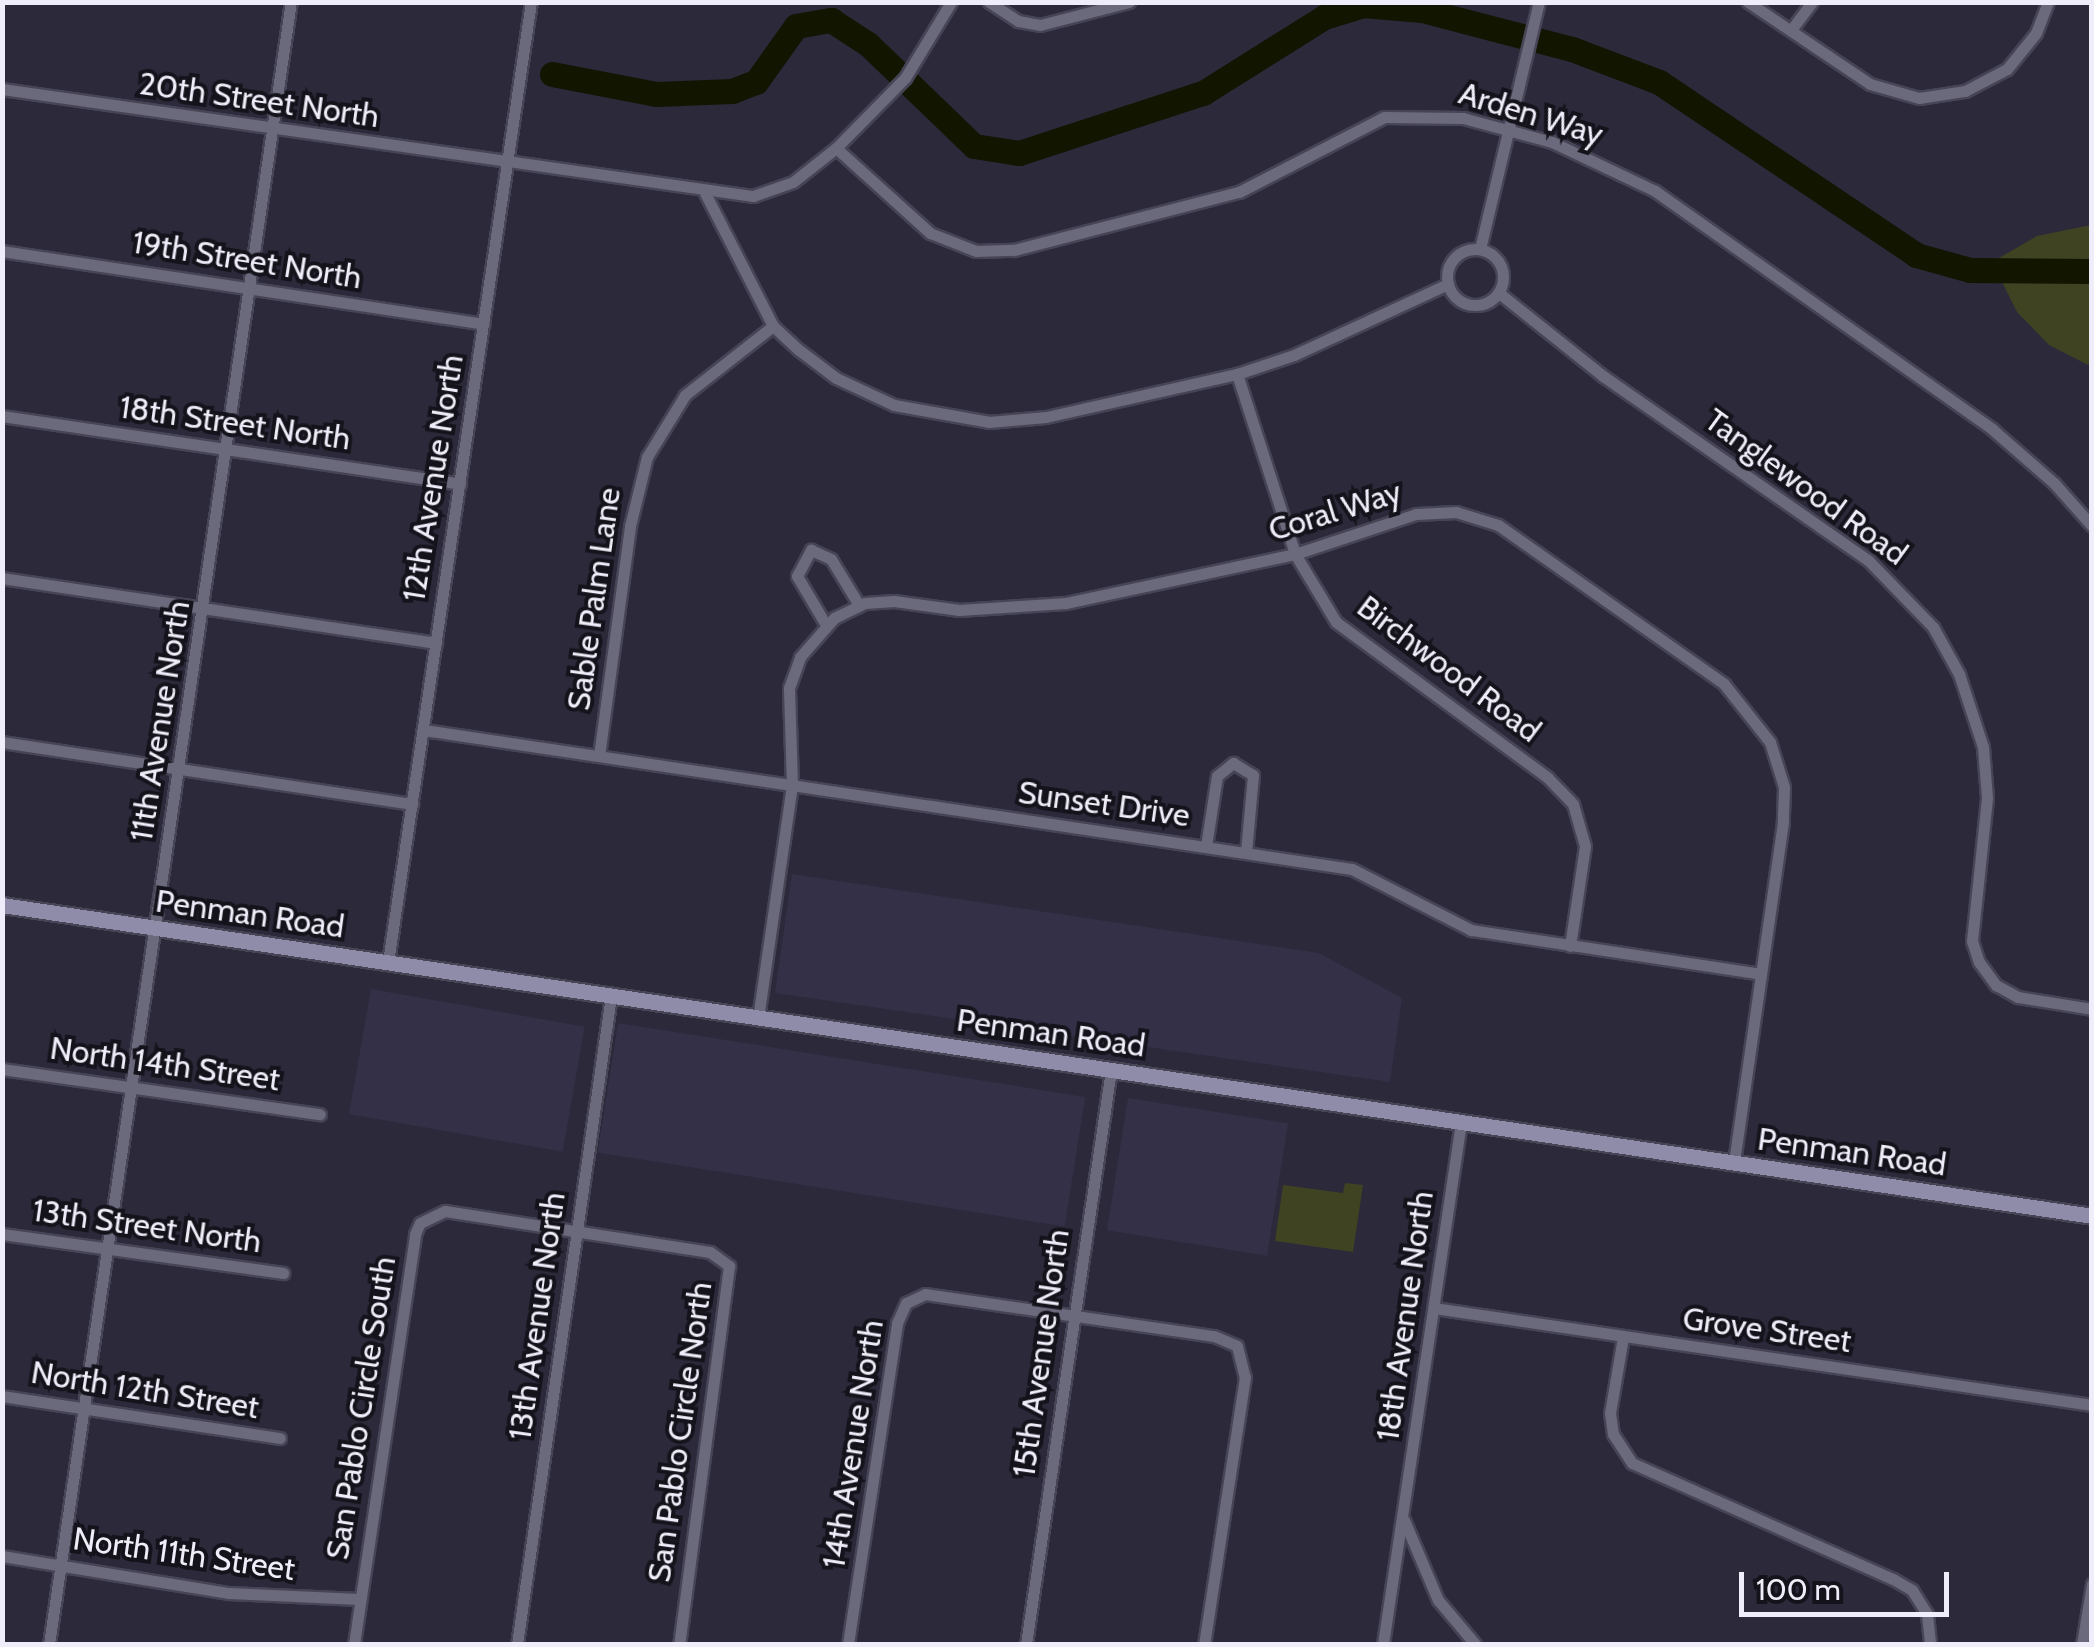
<!DOCTYPE html>
<style>
body{margin:0}
#map{position:relative;width:2094px;height:1647px;overflow:hidden;background:#2b293a;font-family:Cabin,sans-serif}
div>[style]{position:absolute}
.built>*{inset:0;background:#333047;transform-origin:0 0}
.green>*{inset:0;background:#3f4322}
.river>*{height:25px;margin:-12.5px;padding:0 12.5px;transform-origin:12.5px;border-radius:12.5px;background:#121500}
.roads{filter:drop-shadow(2px 0 #464455) drop-shadow(-2px 0 #464455) drop-shadow(0 2px #464455) drop-shadow(0 -2px #464455)}
.street>*{height:11px;margin:-5.5px;padding:0 5.5px;transform-origin:5.5px;border-radius:5.5px;background:#6b697c}
.street>.ring{margin:-5.5px;padding:0;box-sizing:content-box;background:none;border:11px solid #6b697c;border-radius:50%}
.secondary>*{height:15px;margin:-7.5px;padding:0 7.5px;transform-origin:7.5px;border-radius:7.5px;background:#8f8caa}
span{translate:-50% -50%;white-space:nowrap;text-align:center;line-height:1.15;-webkit-text-stroke:8px #14131b;paint-order:stroke}
.street-label{font-size:32px;color:#eeedf9}
.frame{position:absolute;inset:0;border:5px solid #eeedf9;pointer-events:none}
.scale{position:absolute;left:1739px;top:1572px;width:210px;height:45px;box-sizing:border-box;border:5px solid #eeedf9;border-top:0;padding-left:12px;font-size:30px;line-height:35px;white-space:nowrap;color:#eeedf9;-webkit-text-stroke:8px #14131b;paint-order:stroke}
</style>
<div id="map">
<div class="built">
<i style="clip-path:polygon(792px 874px,1319px 953px,1402px 998px,1390px 1082px,775px 993px)"></i>
<i style="left:371px;top:989px;width:217px;height:127px;rotate:10deg"></i>
<i style="left:618px;top:1023px;width:473px;height:131px;rotate:9deg"></i>
<i style="left:1128px;top:1098px;width:162px;height:134px;rotate:9deg"></i>
</div>
<div class="green">
<i style="clip-path:polygon(2091px 225px,2092px 364px,2088px 365px,2049px 345px,2017px 312px,1992px 262px,2037px 236px)"></i>
<i style="clip-path:polygon(1345px 1183px,1363px 1185px,1353px 1252px,1275px 1241px,1283px 1185px,1343px 1193px)"></i>
</div>
<div class="river">
<i style="left:552px;top:74px;width:106px;rotate:10.9deg"></i>
<i style="left:656px;top:94px;width:76px;rotate:-2.3deg"></i>
<i style="left:732px;top:91px;width:26px;rotate:-21deg"></i>
<i style="left:756px;top:82px;width:69px;rotate:-54.5deg"></i>
<i style="left:796px;top:26px;width:36px;rotate:-10deg"></i>
<i style="left:831px;top:20px;width:44px;rotate:33deg"></i>
<i style="left:868px;top:44px;width:147px;rotate:43.9deg"></i>
<i style="left:974px;top:146px;width:46px;rotate:8.8deg"></i>
<i style="left:1019px;top:153px;width:194px;rotate:-18.1deg"></i>
<i style="left:1203px;top:93px;width:143px;rotate:-32.1deg"></i>
<i style="left:1324px;top:17px;width:41px;rotate:-17.1deg"></i>
<i style="left:1363px;top:5px;width:59px;rotate:4.8deg"></i>
<i style="left:1422px;top:10px;width:155px;rotate:14.6deg"></i>
<i style="left:1572px;top:49px;width:93px;rotate:20.8deg"></i>
<i style="left:1659px;top:82px;width:310px;rotate:33.9deg"></i>
<i style="left:1916px;top:255px;width:56px;rotate:15.5deg"></i>
<i style="left:1970px;top:270px;width:122px;rotate:0.5deg"></i>
</div>
<div class="roads">
<div class="street">
<i style="left:989px;top:2px;width:35px;rotate:33deg"></i>
<i style="left:1018px;top:21px;width:22px;rotate:10deg"></i>
<i style="left:1040px;top:25px;width:92px;rotate:-14.5deg"></i>
<i style="left:1748px;top:2px;width:147px;rotate:33.9deg"></i>
<i style="left:1870px;top:84px;width:51px;rotate:15.9deg"></i>
<i style="left:1919px;top:98px;width:47px;rotate:-8.7deg"></i>
<i style="left:1965px;top:91px;width:47px;rotate:-27.6deg"></i>
<i style="left:2007px;top:69px;width:46px;rotate:-51.1deg"></i>
<i style="left:2036px;top:33px;width:33px;rotate:-69deg"></i>
<i style="left:1791px;top:30px;width:35px;rotate:-53deg"></i>
<i style="left:2px;top:89px;width:759px;rotate:8.11deg"></i>
<i style="left:753px;top:196px;width:42px;rotate:-19.3deg"></i>
<i style="left:793px;top:182px;width:55px;rotate:-38.3deg"></i>
<i style="left:836px;top:148px;width:98px;rotate:-45.4deg"></i>
<i style="left:905px;top:78px;width:89px;rotate:-58.8deg"></i>
<i style="left:836px;top:148px;width:127px;rotate:42.1deg"></i>
<i style="left:930px;top:233px;width:49px;rotate:21.4deg"></i>
<i style="left:976px;top:251px;width:38px;rotate:-2deg"></i>
<i style="left:1014px;top:250px;width:232px;rotate:-14.5deg"></i>
<i style="left:1239px;top:192px;width:163px;rotate:-27.3deg"></i>
<i style="left:1384px;top:117px;width:79px;rotate:0.7deg"></i>
<i style="left:1463px;top:118px;width:92px;rotate:15.1deg"></i>
<i style="left:1552px;top:142px;width:114px;rotate:25.4deg"></i>
<i style="left:1655px;top:191px;width:413px;rotate:35.2deg"></i>
<i style="left:1992px;top:429px;width:82px;rotate:41.1deg"></i>
<i style="left:2054px;top:483px;width:57px;rotate:48.5deg"></i>
<i style="left:705px;top:193px;width:149px;rotate:62.9deg"></i>
<i style="left:773px;top:326px;width:35px;rotate:43deg"></i>
<i style="left:799px;top:350px;width:46px;rotate:37.1deg"></i>
<i style="left:836px;top:378px;width:64px;rotate:25deg"></i>
<i style="left:894px;top:405px;width:97px;rotate:10.1deg"></i>
<i style="left:989px;top:422px;width:57px;rotate:-5deg"></i>
<i style="left:1046px;top:417px;width:196px;rotate:-12.7deg"></i>
<i style="left:1237px;top:374px;width:60px;rotate:-18.4deg"></i>
<i style="left:1294px;top:355px;width:170px;rotate:-24.8deg"></i>
<i class="ring" style="left:1447px;top:249px;width:45px;height:45px"></i>
<i style="left:1480px;top:249px;width:254px;rotate:-76.6deg"></i>
<i style="left:2px;top:251px;width:487px;rotate:8.6deg"></i>
<i style="left:1499px;top:293px;width:133px;rotate:38.6deg"></i>
<i style="left:1603px;top:376px;width:323px;rotate:34.8deg"></i>
<i style="left:1868px;top:560px;width:93px;rotate:45.9deg"></i>
<i style="left:1933px;top:627px;width:54px;rotate:61deg"></i>
<i style="left:1959px;top:674px;width:77px;rotate:71.8deg"></i>
<i style="left:1983px;top:747px;width:51px;rotate:85.5deg"></i>
<i style="left:1987px;top:798px;width:144px;rotate:96deg"></i>
<i style="left:1972px;top:941px;width:22px;rotate:72deg"></i>
<i style="left:1979px;top:962px;width:29px;rotate:54deg"></i>
<i style="left:1996px;top:985px;width:25px;rotate:29deg"></i>
<i style="left:2018px;top:997px;width:75px;rotate:9.2deg"></i>
<i style="left:1237px;top:374px;width:189px;rotate:72.1deg"></i>
<i style="left:1295px;top:554px;width:79px;rotate:58.9deg"></i>
<i style="left:1336px;top:622px;width:263px;rotate:36.3deg"></i>
<i style="left:1548px;top:778px;width:36px;rotate:46deg"></i>
<i style="left:1573px;top:804px;width:44px;rotate:74.1deg"></i>
<i style="left:1585px;top:846px;width:101px;rotate:98.5deg"></i>
<i style="left:2px;top:416px;width:463px;rotate:8.4deg"></i>
<i style="left:2px;top:578px;width:439px;rotate:8.5deg"></i>
<i style="left:826px;top:625px;width:57px;rotate:-120.6deg"></i>
<i style="left:797px;top:576px;width:30px;rotate:-62deg"></i>
<i style="left:811px;top:550px;width:22px;rotate:24deg"></i>
<i style="left:831px;top:559px;width:54px;rotate:58.7deg"></i>
<i style="left:424px;top:730px;width:938px;rotate:8.52deg"></i>
<i style="left:1352px;top:869px;width:134px;rotate:27.1deg"></i>
<i style="left:1471px;top:930px;width:293px;rotate:8.6deg"></i>
<i style="left:2px;top:742px;width:415px;rotate:8.6deg"></i>
<i style="left:599px;top:756px;width:232px;rotate:-82.3deg"></i>
<i style="left:630px;top:526px;width:71px;rotate:-76.2deg"></i>
<i style="left:647px;top:457px;width:73px;rotate:-58.5deg"></i>
<i style="left:685px;top:395px;width:112px;rotate:-38.1deg"></i>
<i style="left:1206px;top:846px;width:71px;rotate:-81.1deg"></i>
<i style="left:1217px;top:776px;width:21px;rotate:-39deg"></i>
<i style="left:1233px;top:763px;width:23px;rotate:31deg"></i>
<i style="left:1253px;top:775px;width:77px;rotate:95.2deg"></i>
<i style="left:388px;top:962px;width:971px;rotate:-81.53deg"></i>
<i style="left:758px;top:1018px;width:235px;rotate:-81.7deg"></i>
<i style="left:792px;top:785px;width:97px;rotate:-91.8deg"></i>
<i style="left:789px;top:688px;width:33px;rotate:-70deg"></i>
<i style="left:800px;top:657px;width:52px;rotate:-48.9deg"></i>
<i style="left:834px;top:618px;width:34px;rotate:-26deg"></i>
<i style="left:865px;top:603px;width:29px;rotate:-4deg"></i>
<i style="left:894px;top:601px;width:66px;rotate:7.9deg"></i>
<i style="left:959px;top:610px;width:107px;rotate:-3.7deg"></i>
<i style="left:1066px;top:603px;width:234px;rotate:-12.1deg"></i>
<i style="left:1295px;top:554px;width:127px;rotate:-18.3deg"></i>
<i style="left:1416px;top:514px;width:40px;rotate:-2.9deg"></i>
<i style="left:1456px;top:512px;width:44px;rotate:17.2deg"></i>
<i style="left:1498px;top:525px;width:276px;rotate:35.1deg"></i>
<i style="left:1724px;top:684px;width:74px;rotate:51.6deg"></i>
<i style="left:1770px;top:742px;width:47px;rotate:72.7deg"></i>
<i style="left:1784px;top:787px;width:35px;rotate:92deg"></i>
<i style="left:1783px;top:822px;width:345px;rotate:98.2deg"></i>
<i style="left:2px;top:1069px;width:321px;rotate:8.1deg"></i>
<i style="left:2px;top:1234px;width:284px;rotate:7.9deg"></i>
<i style="left:1434px;top:1308px;width:665px;rotate:8.39deg"></i>
<i style="left:1623px;top:1337px;width:77px;rotate:99.7deg"></i>
<i style="left:1610px;top:1413px;width:21px;rotate:82deg"></i>
<i style="left:1613px;top:1434px;width:35px;rotate:57deg"></i>
<i style="left:1632px;top:1463px;width:286px;rotate:24deg"></i>
<i style="left:1893px;top:1579px;width:22px;rotate:30deg"></i>
<i style="left:1912px;top:1590px;width:28px;rotate:58deg"></i>
<i style="left:1927px;top:1614px;width:30px;rotate:84deg"></i>
<i style="left:2px;top:1396px;width:281px;rotate:8.6deg"></i>
<i style="left:1404px;top:1520px;width:87px;rotate:67deg"></i>
<i style="left:1438px;top:1600px;width:57px;rotate:49.9deg"></i>
<i style="left:2px;top:1556px;width:230px;rotate:9.3deg"></i>
<i style="left:229px;top:1593px;width:130px;rotate:2.6deg"></i>
<i style="left:49px;top:1644px;width:1660px;rotate:-81.62deg"></i>
<i style="left:354px;top:1644px;width:415px;rotate:-81.5deg"></i>
<i style="left:415px;top:1234px;width:12px;rotate:-66deg"></i>
<i style="left:420px;top:1223px;width:28px;rotate:-26deg"></i>
<i style="left:445px;top:1211px;width:268px;rotate:8.8deg"></i>
<i style="left:710px;top:1252px;width:24px;rotate:36deg"></i>
<i style="left:729px;top:1266px;width:381px;rotate:97.5deg"></i>
<i style="left:517px;top:1644px;width:655px;rotate:-81.75deg"></i>
<i style="left:848px;top:1644px;width:325px;rotate:-81.3deg"></i>
<i style="left:897px;top:1323px;width:22px;rotate:-66deg"></i>
<i style="left:906px;top:1303px;width:21px;rotate:-25deg"></i>
<i style="left:925px;top:1294px;width:292px;rotate:8.3deg"></i>
<i style="left:1214px;top:1336px;width:25px;rotate:23deg"></i>
<i style="left:1237px;top:1346px;width:32px;rotate:76deg"></i>
<i style="left:1245px;top:1377px;width:270px;rotate:98.7deg"></i>
<i style="left:1026px;top:1644px;width:580px;rotate:-81.58deg"></i>
<i style="left:1383px;top:1644px;width:528px;rotate:-81.5deg"></i>
<i style="left:2082px;top:1644px;width:61px;rotate:-80.5deg"></i>
</div>
<div class="secondary">
<i style="left:2px;top:905px;width:2113px;rotate:8.46deg"></i>
</div>
</div>
<div class="street-label">
<span style="left:259px;top:100px;rotate:8deg">20th Street North</span>
<span style="left:1531px;top:114px;rotate:17deg">Arden Way</span>
<span style="left:247px;top:260px;rotate:9deg">19th Street North</span>
<span style="left:235px;top:423px;rotate:8deg">18th Street North</span>
<span style="left:433px;top:478px;rotate:-81deg">12th Avenue North</span>
<span style="left:1806px;top:487px;rotate:36deg">Tanglewood Road</span>
<span style="left:1335px;top:511px;rotate:-17deg">Coral Way</span>
<span style="left:594px;top:599px;rotate:-82deg">Sable Palm Lane</span>
<span style="left:1449px;top:669px;rotate:37deg">Birchwood Road</span>
<span style="left:160px;top:721px;rotate:-81deg">11th Avenue North</span>
<span style="left:1104px;top:804px;rotate:8deg">Sunset Drive</span>
<span style="left:250px;top:914px;rotate:8deg">Penman Road</span>
<span style="left:1051px;top:1033px;rotate:8deg">Penman Road</span>
<span style="left:165px;top:1064px;rotate:8deg">North 14th Street</span>
<span style="left:1852px;top:1152px;rotate:8deg">Penman Road</span>
<span style="left:147px;top:1226px;rotate:8deg">13th Street North</span>
<span style="left:537px;top:1316px;rotate:-82deg">13th Avenue North</span>
<span style="left:1405px;top:1316px;rotate:-82deg">18th Avenue North</span>
<span style="left:1767px;top:1330px;rotate:8deg">Grove Street</span>
<span style="left:1041px;top:1353px;rotate:-82deg">15th Avenue North</span>
<span style="left:145px;top:1390px;rotate:9deg">North 12th Street</span>
<span style="left:361px;top:1408px;rotate:-81deg">San Pablo Circle South</span>
<span style="left:680px;top:1432px;rotate:-82deg">San Pablo Circle North</span>
<span style="left:853px;top:1444px;rotate:-81deg">14th Avenue North</span>
<span style="left:184px;top:1554px;rotate:8deg">North 11th Street</span>
</div>
<div class="frame"></div>
<div class="scale">100 m</div>
</div>
